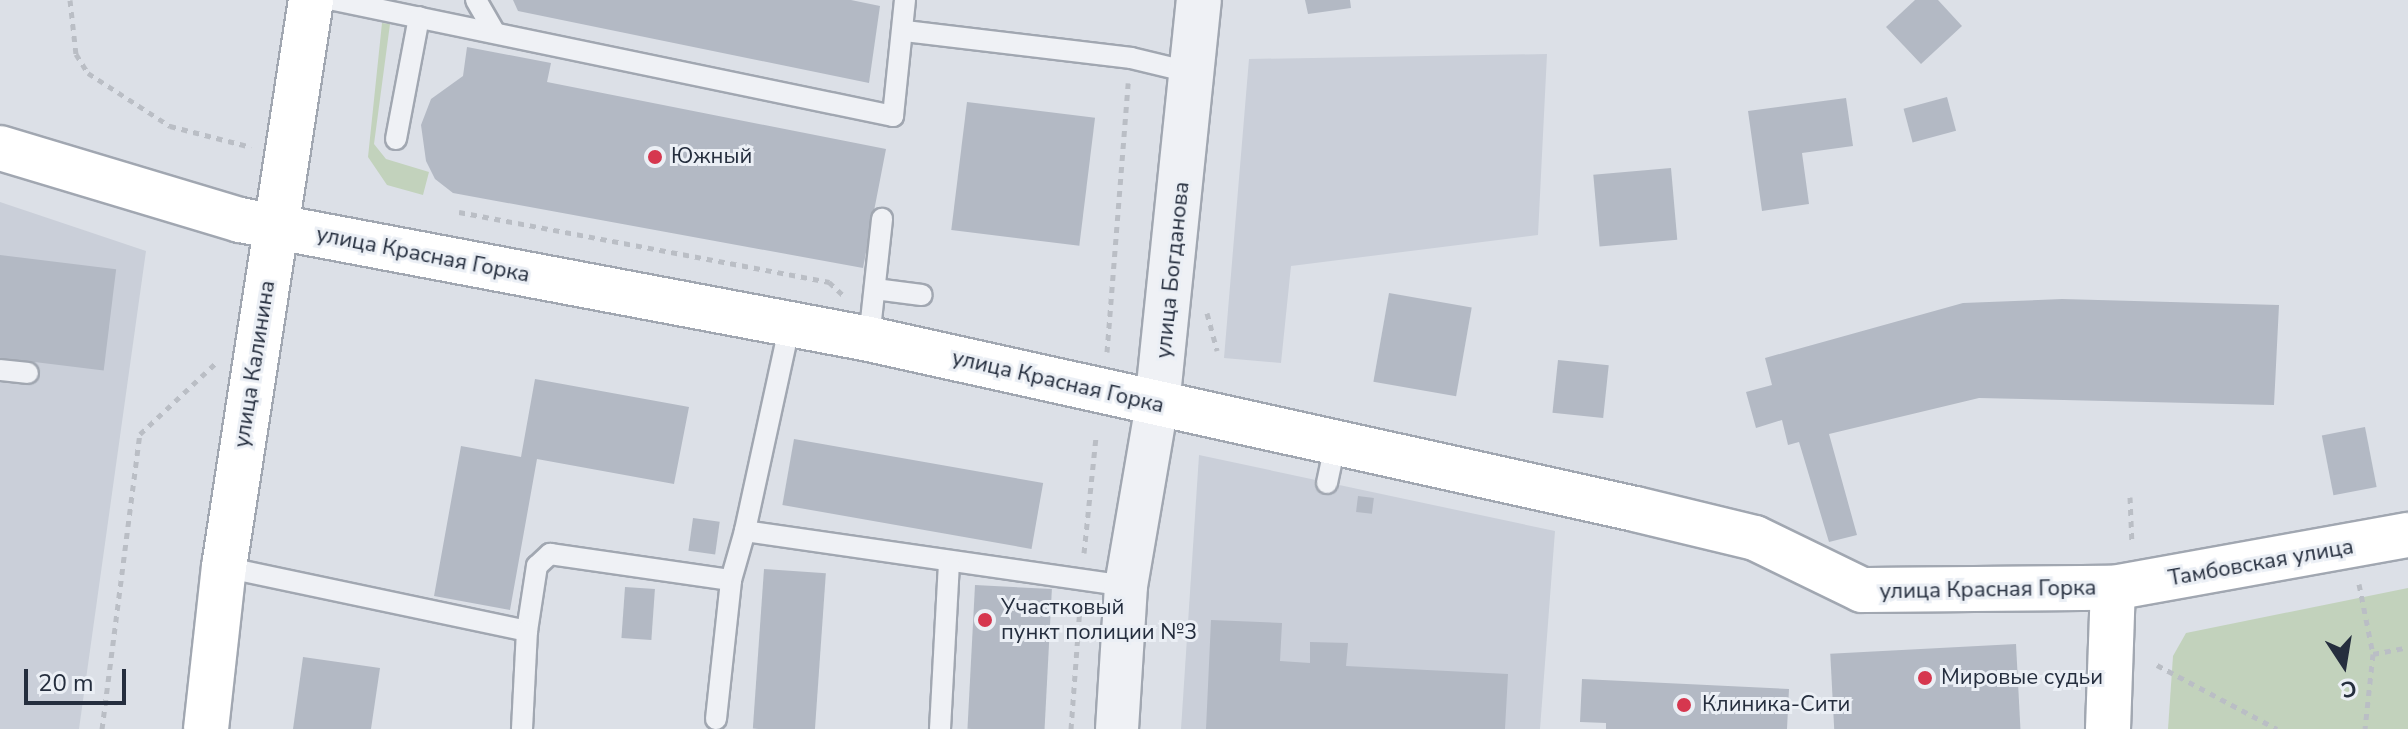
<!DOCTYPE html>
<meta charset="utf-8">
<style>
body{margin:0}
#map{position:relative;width:2408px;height:729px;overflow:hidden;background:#dce0e7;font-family:"Nunito Sans",sans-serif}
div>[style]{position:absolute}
.built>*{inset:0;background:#cacfd9}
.green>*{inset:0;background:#c2d2bc}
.building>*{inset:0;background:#b3b9c4;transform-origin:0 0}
.path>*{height:5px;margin-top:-2.5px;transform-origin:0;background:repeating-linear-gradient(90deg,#babec5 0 6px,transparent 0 12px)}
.roads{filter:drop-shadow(2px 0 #a1a7b1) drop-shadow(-2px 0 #a1a7b1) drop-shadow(0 2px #a1a7b1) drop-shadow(0 -2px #a1a7b1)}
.service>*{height:20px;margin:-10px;padding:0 10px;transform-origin:10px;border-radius:10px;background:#eff1f5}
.minor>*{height:42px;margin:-21px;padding:0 21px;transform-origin:21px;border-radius:21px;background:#eff1f5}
.tertiary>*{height:44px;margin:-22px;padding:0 22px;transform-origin:22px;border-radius:22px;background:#eff1f5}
.secondary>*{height:44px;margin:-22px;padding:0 22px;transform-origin:22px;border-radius:22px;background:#fff}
.primary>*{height:44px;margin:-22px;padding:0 22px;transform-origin:22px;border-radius:22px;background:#fff}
.dots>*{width:22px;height:22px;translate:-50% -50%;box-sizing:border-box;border:4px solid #ebeff5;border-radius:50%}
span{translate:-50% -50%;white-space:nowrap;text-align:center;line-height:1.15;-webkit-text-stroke:6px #ebeff5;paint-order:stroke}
.poi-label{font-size:22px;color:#252e3e}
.left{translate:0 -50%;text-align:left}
.street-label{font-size:22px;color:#252e3e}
.north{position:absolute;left:2304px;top:625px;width:80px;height:80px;-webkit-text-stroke:6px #ebeff5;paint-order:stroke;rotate:168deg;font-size:22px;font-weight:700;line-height:32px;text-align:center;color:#252e3e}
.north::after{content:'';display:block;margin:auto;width:28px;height:36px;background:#252e3e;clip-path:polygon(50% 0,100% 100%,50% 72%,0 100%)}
.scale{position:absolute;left:24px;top:669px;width:102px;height:36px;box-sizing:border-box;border:4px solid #252e3e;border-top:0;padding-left:10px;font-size:24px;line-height:28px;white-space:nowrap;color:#252e3e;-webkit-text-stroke:6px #ebeff5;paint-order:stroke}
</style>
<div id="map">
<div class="built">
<i style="clip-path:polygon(1547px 54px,1538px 235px,1291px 266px,1281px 363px,1224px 358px,1249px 59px)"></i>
<i style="clip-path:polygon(0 202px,146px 251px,79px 729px,0 729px)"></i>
<i style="clip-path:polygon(1199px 455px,1555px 531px,1540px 729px,1181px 729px)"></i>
</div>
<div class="green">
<i style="clip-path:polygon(382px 23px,390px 24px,374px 144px,386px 159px,429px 172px,423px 195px,387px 185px,368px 157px)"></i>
<i style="clip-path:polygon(2408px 588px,2408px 729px,2168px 729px,2173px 656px,2186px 633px)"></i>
</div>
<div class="building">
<i style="clip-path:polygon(513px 0,851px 0,880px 6px,869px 83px,518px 11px)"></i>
<i style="clip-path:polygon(1305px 0,1350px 0,1351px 8px,1308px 14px)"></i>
<i style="clip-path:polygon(1915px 0,1938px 0,1962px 26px,1921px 64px,1886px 27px)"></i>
<i style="clip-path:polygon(467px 47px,551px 63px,547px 82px,886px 149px,863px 268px,453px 193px,435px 179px,426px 161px,421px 125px,431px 99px,463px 76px)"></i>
<i style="left:1947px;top:97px;width:35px;height:45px;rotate:75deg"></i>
<i style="clip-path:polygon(1846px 98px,1853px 146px,1802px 153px,1809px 204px,1762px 211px,1748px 111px)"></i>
<i style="left:967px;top:102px;width:129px;height:129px;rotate:7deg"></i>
<i style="left:1671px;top:168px;width:72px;height:78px;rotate:85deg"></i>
<i style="left:0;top:255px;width:117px;height:102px;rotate:7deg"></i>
<i style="left:1389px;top:293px;width:84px;height:90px;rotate:10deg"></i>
<i style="clip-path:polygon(2062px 299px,2279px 305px,2274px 405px,1979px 398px,1829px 434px,1857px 535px,1829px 542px,1799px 442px,1788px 445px,1782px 420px,1756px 428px,1746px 392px,1772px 385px,1765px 358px,1963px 303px)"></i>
<i style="left:1558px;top:360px;width:51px;height:53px;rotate:6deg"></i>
<i style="clip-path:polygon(535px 379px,689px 407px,674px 484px,537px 459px,510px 610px,434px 596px,461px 446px,521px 457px)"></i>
<i style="left:2365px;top:427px;width:61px;height:44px;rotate:79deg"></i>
<i style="left:794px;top:439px;width:253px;height:67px;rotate:10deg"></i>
<i style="left:1358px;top:496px;width:16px;height:16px;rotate:7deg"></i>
<i style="left:693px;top:518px;width:27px;height:33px;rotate:8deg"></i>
<i style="left:764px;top:569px;width:62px;height:160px;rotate:4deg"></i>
<i style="left:975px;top:585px;width:77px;height:144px;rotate:3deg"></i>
<i style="left:625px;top:587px;width:30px;height:51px;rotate:4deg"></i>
<i style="clip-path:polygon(1211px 620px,1282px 623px,1280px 661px,1310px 663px,1310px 642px,1348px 643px,1346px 666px,1508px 674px,1505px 729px,1206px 729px)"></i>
<i style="left:2016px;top:644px;width:85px;height:186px;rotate:87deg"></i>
<i style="clip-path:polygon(303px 657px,380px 668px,371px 729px,293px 729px)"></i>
<i style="clip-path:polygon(1582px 679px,1789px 689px,1787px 729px,1606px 729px,1606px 723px,1580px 722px)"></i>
</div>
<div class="path">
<i style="left:70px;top:0;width:54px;rotate:83.7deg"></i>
<i style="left:76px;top:54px;width:22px;rotate:58deg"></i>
<i style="left:88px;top:73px;width:98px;rotate:32.9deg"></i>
<i style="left:170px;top:126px;width:84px;rotate:14.5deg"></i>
<i style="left:459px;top:212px;width:377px;rotate:10.7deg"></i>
<i style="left:829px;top:282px;width:21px;rotate:43deg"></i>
<i style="left:1207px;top:313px;width:39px;rotate:75deg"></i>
<i style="left:1107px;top:352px;width:270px;rotate:-85.5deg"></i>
<i style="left:2130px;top:497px;width:47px;rotate:87.6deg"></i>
<i style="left:1084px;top:553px;width:118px;rotate:-84.1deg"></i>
<i style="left:2359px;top:584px;width:71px;rotate:78.7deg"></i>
<i style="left:2373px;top:654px;width:75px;rotate:96.1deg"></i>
<i style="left:2373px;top:654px;width:36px;rotate:-11deg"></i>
<i style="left:2157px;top:665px;width:136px;rotate:28.1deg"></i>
<i style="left:102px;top:729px;width:297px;rotate:-82.7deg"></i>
<i style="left:140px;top:434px;width:104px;rotate:-43.1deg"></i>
<i style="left:1071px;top:729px;width:123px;rotate:-85.8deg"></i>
</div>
<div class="roads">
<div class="service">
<i style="left:334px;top:0;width:571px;rotate:11.72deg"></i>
<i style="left:893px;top:116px;width:117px;rotate:-84.1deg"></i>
<i style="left:476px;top:0;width:36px;rotate:60deg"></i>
<i style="left:905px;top:31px;width:228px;rotate:6.8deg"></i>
<i style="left:1131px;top:58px;width:64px;rotate:13.6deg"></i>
<i style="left:396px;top:139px;width:124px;rotate:-79.3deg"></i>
<i style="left:875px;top:289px;width:47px;rotate:7.3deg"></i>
<i style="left:790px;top:324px;width:212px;rotate:102.3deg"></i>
<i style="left:745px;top:531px;width:385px;rotate:8.2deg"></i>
<i style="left:869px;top:339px;width:121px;rotate:-83.8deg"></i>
<i style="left:0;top:370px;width:28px;rotate:6deg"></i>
<i style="left:1327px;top:483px;width:39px;rotate:-78deg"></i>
<i style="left:224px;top:567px;width:310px;rotate:11.9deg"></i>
<i style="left:527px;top:631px;width:66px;rotate:-81.3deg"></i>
<i style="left:537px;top:566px;width:18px;rotate:-43deg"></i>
<i style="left:550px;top:554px;width:183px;rotate:8.2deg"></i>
<i style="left:716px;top:719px;width:140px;rotate:-83.8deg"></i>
<i style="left:731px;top:580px;width:51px;rotate:-74.1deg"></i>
<i style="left:522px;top:729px;width:98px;rotate:-87.1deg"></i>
<i style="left:940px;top:729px;width:167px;rotate:-86.9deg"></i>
</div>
<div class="minor">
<i style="left:1117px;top:729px;width:143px;rotate:-86.4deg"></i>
<i style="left:1126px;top:586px;width:184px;rotate:-80.3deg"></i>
</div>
<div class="tertiary">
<i style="left:1157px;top:405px;width:407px;rotate:-84.1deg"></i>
</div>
<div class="secondary">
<i style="left:0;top:148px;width:251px;rotate:16.7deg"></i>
<i style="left:240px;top:220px;width:640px;rotate:10.71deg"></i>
<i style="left:869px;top:339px;width:785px;rotate:12.51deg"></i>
<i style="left:1635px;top:509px;width:123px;rotate:13.6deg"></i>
<i style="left:1755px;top:538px;width:119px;rotate:25.9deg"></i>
<i style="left:1862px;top:590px;width:251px;rotate:-0.5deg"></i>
<i style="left:2113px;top:588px;width:300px;rotate:-10.2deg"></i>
<i style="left:2108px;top:729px;width:141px;rotate:-88deg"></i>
</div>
<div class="primary">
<i style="left:206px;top:729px;width:163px;rotate:-83.7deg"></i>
<i style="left:224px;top:567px;width:574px;rotate:-81.28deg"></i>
</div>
</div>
<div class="dots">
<i style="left:655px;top:157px;background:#d6374f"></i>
<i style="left:985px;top:620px;background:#d6374f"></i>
<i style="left:1925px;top:678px;background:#d6374f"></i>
<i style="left:1684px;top:705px;background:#d6374f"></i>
</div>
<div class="poi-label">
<span class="left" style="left:671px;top:157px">Южный</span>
<span class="left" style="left:1001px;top:620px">Участковый<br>пункт полиции №3</span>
<span class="left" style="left:1941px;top:678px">Мировые судьи</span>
<span class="left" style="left:1702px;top:705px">Клиника-Сити</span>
</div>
<div class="street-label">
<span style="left:423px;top:255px;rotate:11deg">улица Красная Горка</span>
<span style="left:1173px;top:270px;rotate:-84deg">улица Богданова</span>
<span style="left:255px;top:364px;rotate:-81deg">улица Калинина</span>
<span style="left:1058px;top:382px;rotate:13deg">улица Красная Горка</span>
<span style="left:2261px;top:563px;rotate:-10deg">Тамбовская улица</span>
<span style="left:1988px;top:590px;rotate:-1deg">улица Красная Горка</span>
</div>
<div class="north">С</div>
<div class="scale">20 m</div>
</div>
